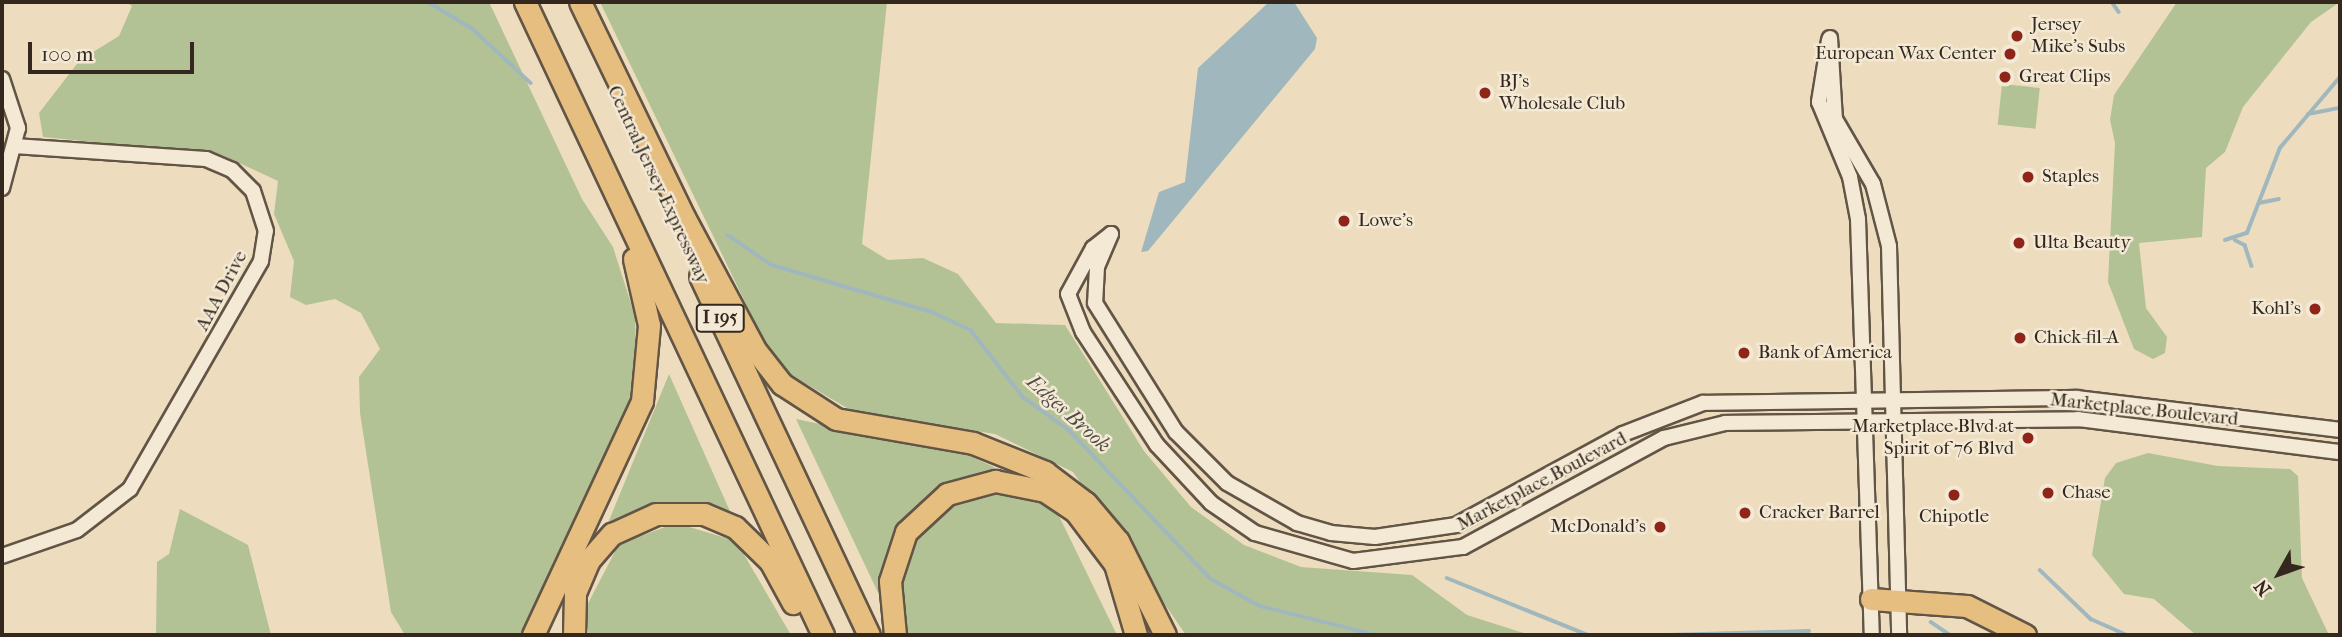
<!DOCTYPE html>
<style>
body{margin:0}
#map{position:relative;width:2342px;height:637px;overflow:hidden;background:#edddbe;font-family:"IM FELL French Canon",serif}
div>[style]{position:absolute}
.green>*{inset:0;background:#b3c295;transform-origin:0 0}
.water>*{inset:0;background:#a0b8bd}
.stream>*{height:3.5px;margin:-1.75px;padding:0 1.75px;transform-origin:1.75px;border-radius:1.75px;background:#a0b8bd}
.roads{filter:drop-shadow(2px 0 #625546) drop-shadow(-2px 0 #625546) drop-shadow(0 2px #625546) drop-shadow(0 -2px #625546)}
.minor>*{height:14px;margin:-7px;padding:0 7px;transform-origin:7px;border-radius:7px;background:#f3e9d5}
.highway>*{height:21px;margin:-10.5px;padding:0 10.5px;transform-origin:10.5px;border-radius:10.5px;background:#e6be7f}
.dots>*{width:19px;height:19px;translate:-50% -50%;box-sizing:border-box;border:4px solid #f3e9d5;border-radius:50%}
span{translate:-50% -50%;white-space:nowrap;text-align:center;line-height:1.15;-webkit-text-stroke:5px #f3e9d5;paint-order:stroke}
.shield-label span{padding:2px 5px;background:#f3e9d5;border:2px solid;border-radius:5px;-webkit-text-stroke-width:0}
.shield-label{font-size:18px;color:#34281e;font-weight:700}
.poi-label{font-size:19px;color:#34281e}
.left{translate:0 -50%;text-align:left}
.right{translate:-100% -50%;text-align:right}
.street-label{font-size:19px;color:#34281e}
.water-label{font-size:21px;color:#4f4c46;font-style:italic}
.frame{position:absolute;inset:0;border:4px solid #34281e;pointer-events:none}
.north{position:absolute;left:2244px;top:539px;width:70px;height:70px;-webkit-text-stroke:5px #f3e9d5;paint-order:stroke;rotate:230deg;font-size:19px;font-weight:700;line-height:28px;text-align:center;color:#34281e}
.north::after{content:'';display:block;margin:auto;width:24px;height:32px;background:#34281e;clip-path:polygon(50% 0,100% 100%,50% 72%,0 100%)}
.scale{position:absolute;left:28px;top:42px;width:166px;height:32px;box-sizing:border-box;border:4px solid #34281e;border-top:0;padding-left:9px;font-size:21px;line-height:24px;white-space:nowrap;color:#34281e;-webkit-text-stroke:5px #f3e9d5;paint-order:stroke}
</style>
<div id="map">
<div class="green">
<i style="clip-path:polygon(126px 2px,489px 2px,582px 199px,613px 247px,635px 316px,637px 385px,521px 635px,405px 635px,391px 612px,360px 413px,359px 377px,380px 349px,361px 313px,335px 299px,306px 305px,290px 297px,294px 261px,274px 214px,278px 181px,222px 155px,43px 137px,39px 113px,80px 60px,119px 36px,132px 6px)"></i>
<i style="clip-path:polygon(600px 2px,887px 2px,862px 244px,888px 260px,923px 258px,958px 274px,996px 323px,1065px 325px,1144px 451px,1191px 507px,1244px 545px,1301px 567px,1412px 575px,1467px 615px,1530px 635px,1186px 635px,1073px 472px,995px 434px,852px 411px,776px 366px)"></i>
<i style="clip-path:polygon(2177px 2px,2340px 2px,2311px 22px,2243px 107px,2225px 152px,2206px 168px,2202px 237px,2139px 243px,2146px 308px,2167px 337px,2165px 353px,2153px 359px,2134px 349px,2108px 282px,2115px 143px,2110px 120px,2114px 95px)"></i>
<i style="left:2002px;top:84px;width:38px;height:41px;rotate:6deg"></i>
<i style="clip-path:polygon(669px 374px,733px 518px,653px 507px,608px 523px)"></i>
<i style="clip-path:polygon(796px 419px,967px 455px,992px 466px,1059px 516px,1117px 635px,898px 635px)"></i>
<i style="clip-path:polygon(2148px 453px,2218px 466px,2290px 469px,2298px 476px,2302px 578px,2329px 635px,2196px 635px,2154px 599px,2124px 594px,2092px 555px,2105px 478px,2116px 463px)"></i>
<i style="clip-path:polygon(180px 509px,248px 545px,271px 635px,156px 635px,157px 562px,169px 554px)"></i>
<i style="clip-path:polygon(676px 523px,736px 541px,791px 635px,589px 635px,584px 611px,619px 544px)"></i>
</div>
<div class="water">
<i style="clip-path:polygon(1269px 2px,1294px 2px,1317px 38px,1315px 49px,1148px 251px,1141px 252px,1159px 192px,1185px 182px,1198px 68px)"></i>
</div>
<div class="stream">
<i style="left:428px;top:2px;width:52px;rotate:31deg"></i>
<i style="left:473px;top:29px;width:79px;rotate:43deg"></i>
<i style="left:2112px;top:2px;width:12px;rotate:55deg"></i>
<i style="left:2308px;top:114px;width:33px;rotate:-11deg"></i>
<i style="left:2259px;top:203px;width:20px;rotate:-11deg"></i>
<i style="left:728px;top:235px;width:53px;rotate:34.3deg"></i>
<i style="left:772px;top:265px;width:167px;rotate:16.4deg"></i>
<i style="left:932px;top:312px;width:43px;rotate:24.8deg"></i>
<i style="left:971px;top:330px;width:85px;rotate:52.2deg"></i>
<i style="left:1023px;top:397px;width:57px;rotate:35.7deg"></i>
<i style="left:1069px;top:430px;width:206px;rotate:46.4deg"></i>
<i style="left:1211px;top:579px;width:56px;rotate:28.9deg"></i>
<i style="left:1260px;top:606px;width:120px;rotate:14deg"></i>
<i style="left:2225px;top:240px;width:23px;rotate:-18deg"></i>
<i style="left:2247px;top:233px;width:91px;rotate:-68.8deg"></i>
<i style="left:2280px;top:148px;width:93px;rotate:-49.8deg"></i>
<i style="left:2235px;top:240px;width:11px;rotate:27deg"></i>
<i style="left:2245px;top:245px;width:22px;rotate:72deg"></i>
<i style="left:2040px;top:570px;width:71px;rotate:43.9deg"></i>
<i style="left:2091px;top:619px;width:39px;rotate:24deg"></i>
<i style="left:1447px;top:578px;width:152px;rotate:22deg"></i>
<i style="left:1931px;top:622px;width:23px;rotate:34deg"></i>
<i style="left:1668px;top:635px;width:141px;rotate:-1.6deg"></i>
</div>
<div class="roads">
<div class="minor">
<i style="left:1830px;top:38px;width:81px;rotate:86.5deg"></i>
<i style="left:1835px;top:119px;width:75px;rotate:59.7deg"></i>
<i style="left:1873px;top:184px;width:64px;rotate:75.5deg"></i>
<i style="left:1889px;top:246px;width:389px;rotate:88.5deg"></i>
<i style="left:1829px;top:40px;width:63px;rotate:99.2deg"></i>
<i style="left:1819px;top:102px;width:81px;rotate:67.5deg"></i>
<i style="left:1850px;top:177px;width:43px;rotate:79.2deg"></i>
<i style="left:1858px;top:219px;width:416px;rotate:88.1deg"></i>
<i style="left:2px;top:79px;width:52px;rotate:71.9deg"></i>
<i style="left:18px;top:128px;width:62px;rotate:104.9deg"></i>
<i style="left:1111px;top:234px;width:23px;rotate:142deg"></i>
<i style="left:1093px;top:248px;width:52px;rotate:118.5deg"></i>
<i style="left:1068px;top:294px;width:41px;rotate:68.5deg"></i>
<i style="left:1083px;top:332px;width:135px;rotate:56.8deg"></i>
<i style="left:1157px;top:445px;width:79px;rotate:47deg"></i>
<i style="left:1211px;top:503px;width:53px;rotate:34.3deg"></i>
<i style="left:1255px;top:533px;width:102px;rotate:15.9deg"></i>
<i style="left:1353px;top:561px;width:111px;rotate:-7.3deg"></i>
<i style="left:1463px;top:547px;width:229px;rotate:-28.5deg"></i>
<i style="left:1664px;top:438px;width:63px;rotate:-13.8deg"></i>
<i style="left:1725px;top:423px;width:353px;rotate:-0.6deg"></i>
<i style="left:2078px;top:419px;width:264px;rotate:7.2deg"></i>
<i style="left:1111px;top:234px;width:36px;rotate:113deg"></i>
<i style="left:1097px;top:267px;width:36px;rotate:93deg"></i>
<i style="left:1095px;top:303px;width:152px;rotate:57.9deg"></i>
<i style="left:1176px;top:432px;width:72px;rotate:45deg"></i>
<i style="left:1227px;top:483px;width:81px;rotate:29.7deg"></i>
<i style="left:1297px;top:523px;width:35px;rotate:16deg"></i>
<i style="left:1331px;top:533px;width:44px;rotate:5.2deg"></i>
<i style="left:1375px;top:537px;width:82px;rotate:-8.4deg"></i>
<i style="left:1456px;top:525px;width:190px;rotate:-28.6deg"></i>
<i style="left:1623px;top:434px;width:86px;rotate:-21.2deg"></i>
<i style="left:1703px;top:403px;width:374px;rotate:-0.8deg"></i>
<i style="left:2077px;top:398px;width:265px;rotate:6.9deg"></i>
<i style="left:2px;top:556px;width:79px;rotate:-19.1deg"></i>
<i style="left:77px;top:530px;width:67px;rotate:-37.7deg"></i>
<i style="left:130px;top:489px;width:263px;rotate:-60.1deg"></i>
<i style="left:261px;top:261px;width:30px;rotate:-81deg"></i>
<i style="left:266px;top:231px;width:42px;rotate:-108deg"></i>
<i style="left:253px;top:191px;width:30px;rotate:-135deg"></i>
<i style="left:232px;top:170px;width:28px;rotate:-157deg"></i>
<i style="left:206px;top:159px;width:189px;rotate:-176.1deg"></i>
</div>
<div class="highway">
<i style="left:525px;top:2px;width:700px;rotate:64.79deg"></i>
<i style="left:580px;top:2px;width:239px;rotate:64.2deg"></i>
<i style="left:684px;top:217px;width:152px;rotate:61.8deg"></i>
<i style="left:756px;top:351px;width:42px;rotate:51.8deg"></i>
<i style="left:782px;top:384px;width:64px;rotate:32.9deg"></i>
<i style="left:836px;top:419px;width:139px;rotate:9.9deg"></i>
<i style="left:973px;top:443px;width:78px;rotate:21.9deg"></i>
<i style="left:1045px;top:472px;width:51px;rotate:37.1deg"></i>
<i style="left:1086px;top:503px;width:50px;rotate:49.9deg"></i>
<i style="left:1118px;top:541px;width:105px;rotate:63.4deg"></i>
<i style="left:700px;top:276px;width:397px;rotate:64.8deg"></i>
<i style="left:1871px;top:599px;width:96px;rotate:4.2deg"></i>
<i style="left:1967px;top:606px;width:65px;rotate:26.6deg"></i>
<i style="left:533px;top:635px;width:258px;rotate:-65deg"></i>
<i style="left:642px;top:401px;width:76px;rotate:-84.7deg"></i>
<i style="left:649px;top:325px;width:68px;rotate:-102.8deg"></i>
<i style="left:574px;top:635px;width:42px;rotate:-88.6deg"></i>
<i style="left:575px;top:593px;width:36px;rotate:-67deg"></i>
<i style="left:589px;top:560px;width:35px;rotate:-49deg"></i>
<i style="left:612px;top:534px;width:48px;rotate:-24.4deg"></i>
<i style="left:656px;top:514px;width:48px"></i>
<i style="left:704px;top:514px;width:34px;rotate:23deg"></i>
<i style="left:735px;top:527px;width:49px;rotate:44.2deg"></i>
<i style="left:770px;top:561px;width:48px;rotate:61.3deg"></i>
<i style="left:895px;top:635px;width:54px;rotate:-95.3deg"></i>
<i style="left:890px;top:581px;width:52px;rotate:-71.9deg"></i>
<i style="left:906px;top:532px;width:56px;rotate:-42.8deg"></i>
<i style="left:947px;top:494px;width:50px;rotate:-15.2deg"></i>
<i style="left:995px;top:481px;width:51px;rotate:11.3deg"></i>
<i style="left:1045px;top:491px;width:36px;rotate:34deg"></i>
<i style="left:1075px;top:511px;width:66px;rotate:53deg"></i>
<i style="left:1115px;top:564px;width:74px;rotate:73.5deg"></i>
</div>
</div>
<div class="dots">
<i style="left:2017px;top:36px;background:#8f2418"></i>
<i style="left:2010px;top:54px;background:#8f2418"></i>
<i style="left:2005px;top:77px;background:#8f2418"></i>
<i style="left:1485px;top:93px;background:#8f2418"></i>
<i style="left:2028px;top:177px;background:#8f2418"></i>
<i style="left:1344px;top:221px;background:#8f2418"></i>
<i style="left:2019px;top:243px;background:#8f2418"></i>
<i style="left:2315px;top:309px;background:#8f2418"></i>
<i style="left:2020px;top:338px;background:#8f2418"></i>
<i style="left:1744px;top:353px;background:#8f2418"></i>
<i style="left:2028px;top:438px;background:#8f2418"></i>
<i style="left:2048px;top:493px;background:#8f2418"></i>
<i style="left:1954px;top:495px;background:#8f2418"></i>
<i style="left:1745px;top:513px;background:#8f2418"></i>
<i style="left:1660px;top:527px;background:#8f2418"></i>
</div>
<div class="shield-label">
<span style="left:720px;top:318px">I 195</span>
</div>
<div class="poi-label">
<span class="left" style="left:2031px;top:36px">Jersey<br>Mike's Subs</span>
<span class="right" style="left:1996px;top:54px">European Wax Center</span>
<span class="left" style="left:2019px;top:77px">Great Clips</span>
<span class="left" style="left:1499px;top:93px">BJ's<br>Wholesale Club</span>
<span class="left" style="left:2042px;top:177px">Staples</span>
<span class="left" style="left:1358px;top:221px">Lowe's</span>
<span class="left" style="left:2033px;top:243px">Ulta Beauty</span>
<span class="right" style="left:2301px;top:309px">Kohl's</span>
<span class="left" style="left:2034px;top:338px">Chick-fil-A</span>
<span class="left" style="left:1758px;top:353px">Bank of America</span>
<span class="right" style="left:2014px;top:438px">Marketplace Blvd at<br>Spirit of 76 Blvd</span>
<span class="left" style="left:2062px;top:493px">Chase</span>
<span class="left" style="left:1759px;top:513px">Cracker Barrel</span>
<span style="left:1954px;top:517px">Chipotle</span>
<span class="right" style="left:1646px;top:527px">McDonald's</span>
</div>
<div class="street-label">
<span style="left:658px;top:185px;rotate:65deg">Central Jersey Expressway</span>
<span style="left:222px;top:291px;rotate:-62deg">AAA Drive</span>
<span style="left:2144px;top:410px;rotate:6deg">Marketplace Boulevard</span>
<span style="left:1542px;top:482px;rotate:-28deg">Marketplace Boulevard</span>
</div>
<div class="water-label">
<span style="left:1069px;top:413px;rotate:42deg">Edges Brook</span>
</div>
<div class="frame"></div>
<div class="north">N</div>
<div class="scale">100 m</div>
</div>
